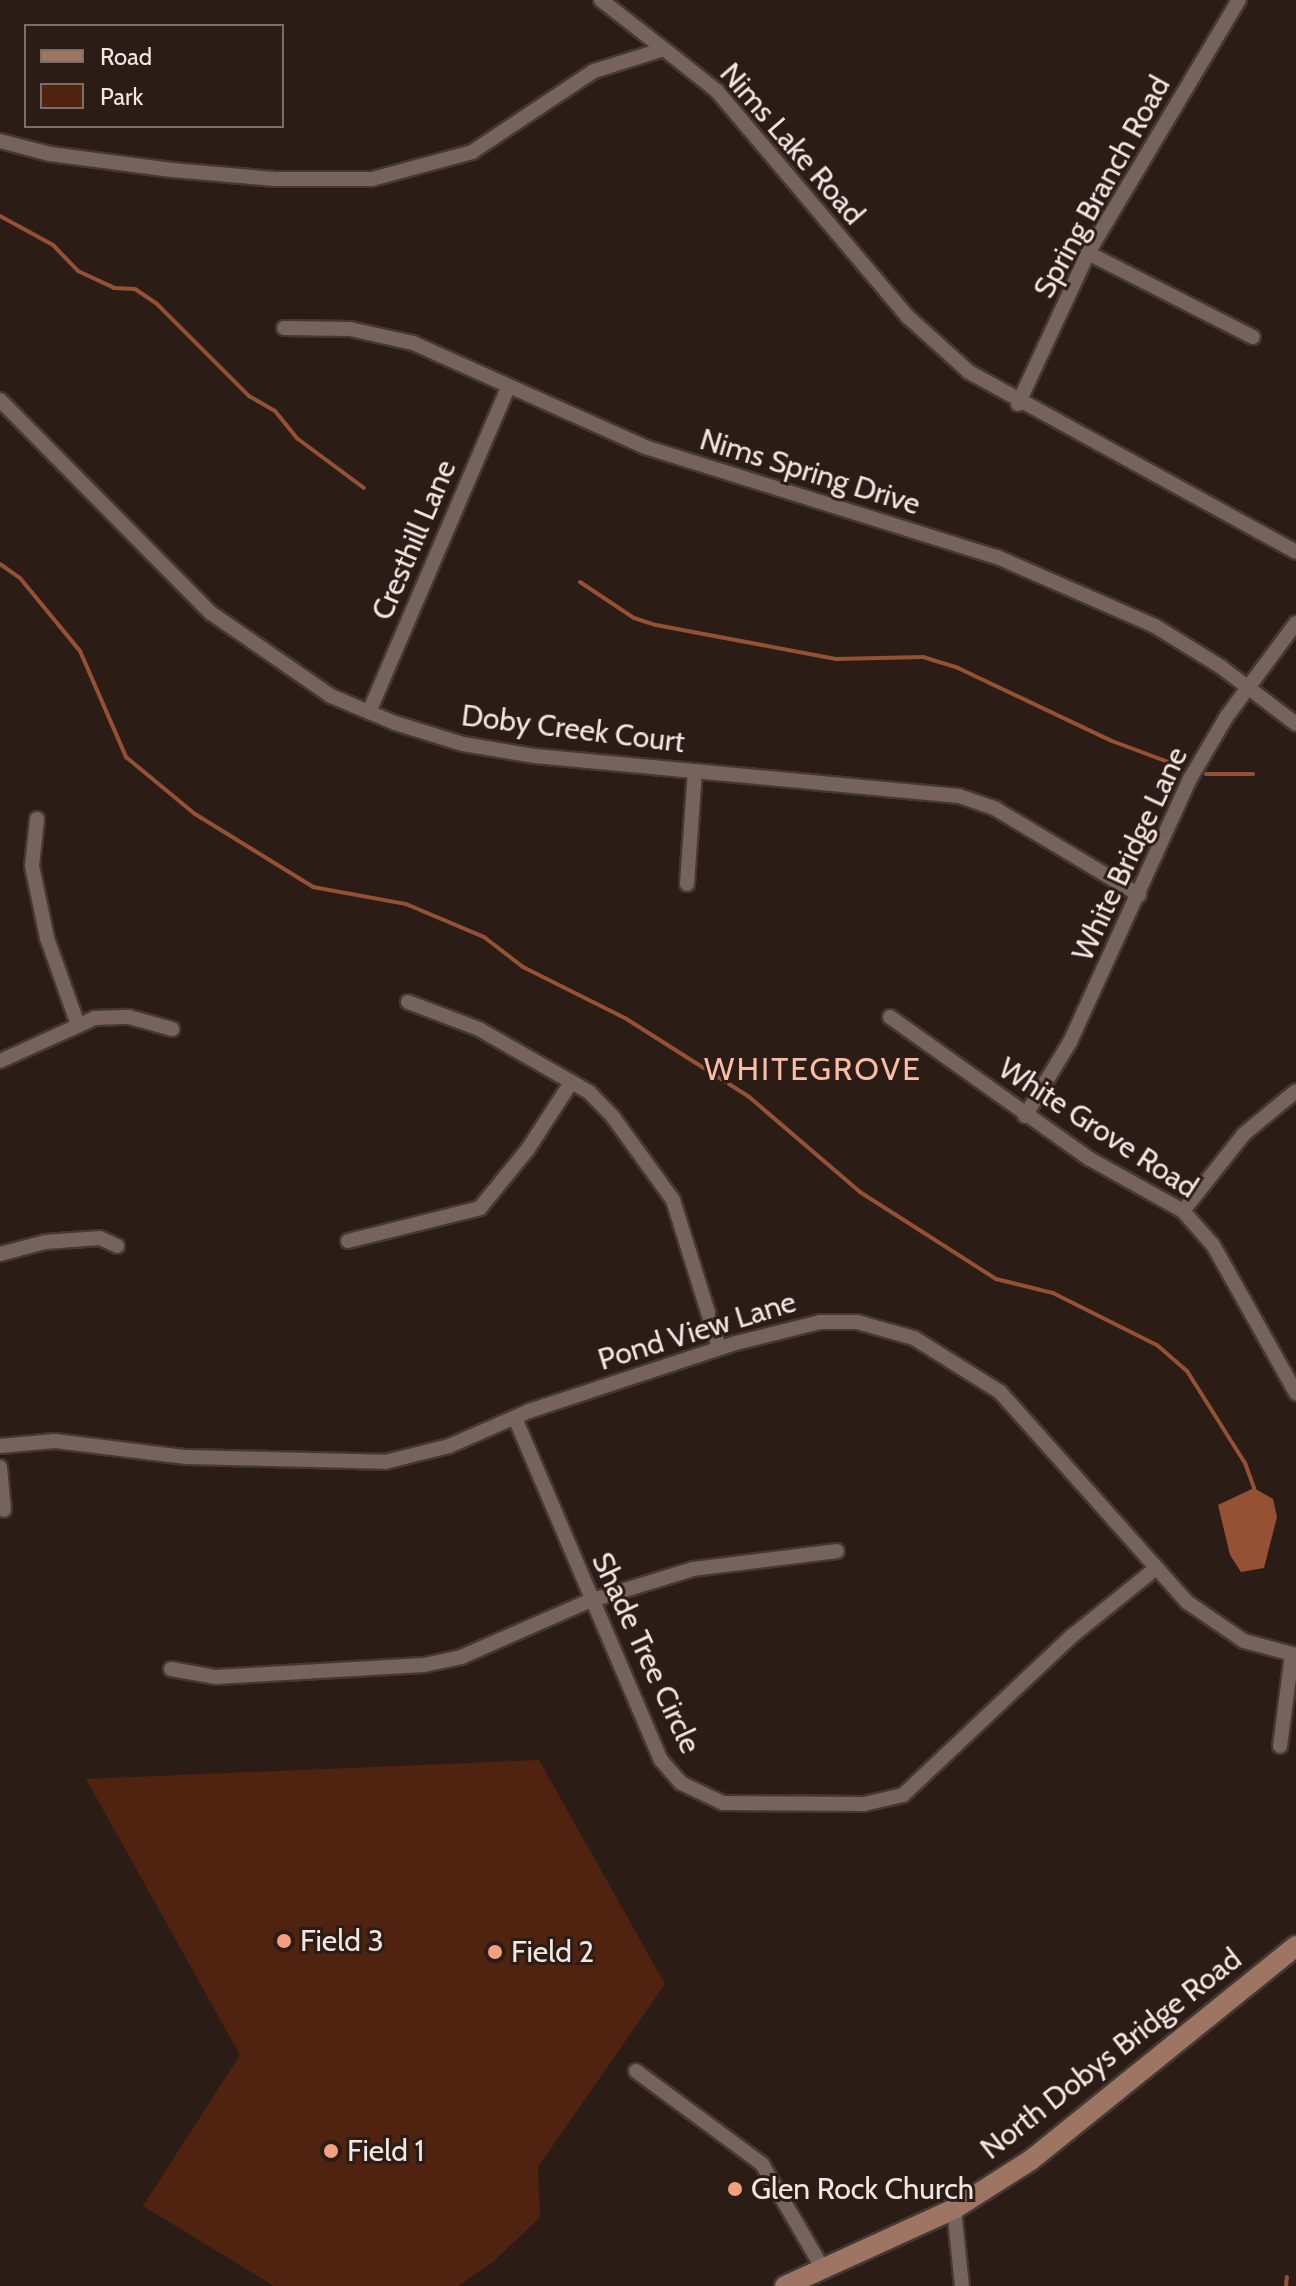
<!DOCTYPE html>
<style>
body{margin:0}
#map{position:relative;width:1296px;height:2286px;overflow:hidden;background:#2c1c16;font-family:Cabin,sans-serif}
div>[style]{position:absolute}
.green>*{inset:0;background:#4f2310}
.water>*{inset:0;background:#955134}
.stream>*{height:4px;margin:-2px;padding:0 2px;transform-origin:2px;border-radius:2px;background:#955134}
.roads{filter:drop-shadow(2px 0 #443834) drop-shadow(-2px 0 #443834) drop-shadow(0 2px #443834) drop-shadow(0 -2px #443834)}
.street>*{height:14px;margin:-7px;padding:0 7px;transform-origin:7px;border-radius:7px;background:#76635b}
.secondary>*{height:20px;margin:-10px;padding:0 10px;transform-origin:10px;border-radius:10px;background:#9e7463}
.dots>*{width:22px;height:22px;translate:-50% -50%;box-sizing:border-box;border:4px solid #2c1c16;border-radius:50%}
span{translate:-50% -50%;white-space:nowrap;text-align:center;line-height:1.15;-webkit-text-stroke:6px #2c1c16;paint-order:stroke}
.street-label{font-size:30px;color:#f3e7e3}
.poi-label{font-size:30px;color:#f3e7e3}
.left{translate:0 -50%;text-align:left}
.neighbourhood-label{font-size:32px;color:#fbbda4;letter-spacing:2px}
.legend{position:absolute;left:24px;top:24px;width:260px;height:104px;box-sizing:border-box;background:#2c1c16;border:2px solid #7c6d68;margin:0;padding:10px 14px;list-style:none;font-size:24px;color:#f3e7e3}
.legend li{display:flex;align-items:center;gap:16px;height:40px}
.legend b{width:40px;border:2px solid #7c6d68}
</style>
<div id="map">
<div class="green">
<i style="clip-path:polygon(539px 1760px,665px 1984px,538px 2167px,540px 2217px,493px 2262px,458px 2286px,274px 2286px,143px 2206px,240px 2055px,86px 1779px)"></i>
</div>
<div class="water">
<i style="clip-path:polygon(1254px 1488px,1273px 1499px,1277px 1517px,1264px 1568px,1241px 1572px,1230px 1555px,1218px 1505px)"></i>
</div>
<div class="stream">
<i style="left:0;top:216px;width:60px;rotate:28.7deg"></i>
<i style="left:53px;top:245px;width:36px;rotate:46deg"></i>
<i style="left:78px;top:271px;width:40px;rotate:25deg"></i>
<i style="left:114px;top:288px;width:21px;rotate:3deg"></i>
<i style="left:135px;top:289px;width:25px;rotate:34deg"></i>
<i style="left:156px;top:303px;width:132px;rotate:45deg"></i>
<i style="left:249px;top:396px;width:30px;rotate:30deg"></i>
<i style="left:275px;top:411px;width:36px;rotate:51deg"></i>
<i style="left:298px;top:439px;width:82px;rotate:36.6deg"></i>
<i style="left:0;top:564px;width:24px;rotate:35deg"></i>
<i style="left:20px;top:578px;width:94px;rotate:50.6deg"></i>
<i style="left:80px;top:651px;width:116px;rotate:66.5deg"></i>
<i style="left:126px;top:757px;width:89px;rotate:39.6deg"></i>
<i style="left:195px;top:814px;width:139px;rotate:31.7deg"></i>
<i style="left:313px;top:887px;width:95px;rotate:10.4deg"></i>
<i style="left:406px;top:904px;width:85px;rotate:22.9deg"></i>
<i style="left:484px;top:937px;width:49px;rotate:37.6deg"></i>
<i style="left:523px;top:967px;width:114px;rotate:26.6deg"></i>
<i style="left:625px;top:1018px;width:146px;rotate:32.4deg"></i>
<i style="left:748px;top:1096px;width:148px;rotate:40.6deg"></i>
<i style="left:860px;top:1192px;width:161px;rotate:32.6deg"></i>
<i style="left:996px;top:1279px;width:59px;rotate:13.8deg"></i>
<i style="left:1053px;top:1293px;width:116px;rotate:26.6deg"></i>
<i style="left:1157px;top:1345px;width:40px;rotate:41deg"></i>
<i style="left:1187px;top:1371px;width:109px;rotate:57.8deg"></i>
<i style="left:1245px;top:1463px;width:27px;rotate:70deg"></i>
<i style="left:580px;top:582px;width:65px;rotate:33.7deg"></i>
<i style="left:634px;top:618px;width:23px;rotate:18deg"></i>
<i style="left:656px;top:625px;width:183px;rotate:10.7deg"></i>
<i style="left:836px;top:659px;width:87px;rotate:-1.3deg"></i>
<i style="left:923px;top:657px;width:37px;rotate:17deg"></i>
<i style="left:958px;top:668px;width:170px;rotate:25.4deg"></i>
<i style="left:1112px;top:741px;width:66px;rotate:20.4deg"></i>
<i style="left:1206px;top:774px;width:47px"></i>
<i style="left:1286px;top:2286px;width:9px;rotate:-84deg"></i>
</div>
<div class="roads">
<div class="street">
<i style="left:601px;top:0;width:80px;rotate:37.9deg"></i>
<i style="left:0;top:141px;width:52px;rotate:14.6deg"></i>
<i style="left:50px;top:154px;width:123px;rotate:7.5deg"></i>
<i style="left:172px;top:170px;width:103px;rotate:5deg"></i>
<i style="left:275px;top:179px;width:97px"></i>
<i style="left:372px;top:179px;width:104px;rotate:-15.1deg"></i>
<i style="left:472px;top:152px;width:146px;rotate:-33.6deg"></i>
<i style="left:594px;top:71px;width:73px;rotate:-17.4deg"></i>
<i style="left:664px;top:49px;width:68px;rotate:38.4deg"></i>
<i style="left:717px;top:91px;width:296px;rotate:49.8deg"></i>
<i style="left:908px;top:317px;width:82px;rotate:42deg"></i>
<i style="left:969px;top:372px;width:373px;rotate:28.8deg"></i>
<i style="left:1088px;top:253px;width:185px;rotate:27deg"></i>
<i style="left:284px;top:328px;width:66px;rotate:0.9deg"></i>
<i style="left:350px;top:329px;width:65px;rotate:12.5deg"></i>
<i style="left:413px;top:343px;width:254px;rotate:24.1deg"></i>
<i style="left:645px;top:447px;width:369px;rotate:17.4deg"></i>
<i style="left:997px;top:557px;width:172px;rotate:23.6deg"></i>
<i style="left:1155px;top:626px;width:78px;rotate:31.8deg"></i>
<i style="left:1221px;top:667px;width:94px;rotate:37.2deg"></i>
<i style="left:0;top:400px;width:300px;rotate:45.3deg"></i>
<i style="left:211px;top:613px;width:146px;rotate:34.7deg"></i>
<i style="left:331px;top:696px;width:69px;rotate:22.9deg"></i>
<i style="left:395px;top:723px;width:71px;rotate:17.2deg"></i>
<i style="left:463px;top:744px;width:73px;rotate:9.5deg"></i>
<i style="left:535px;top:756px;width:426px;rotate:5.4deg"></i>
<i style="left:959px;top:796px;width:39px;rotate:19deg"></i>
<i style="left:996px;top:809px;width:167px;rotate:31deg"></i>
<i style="left:1018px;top:404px;width:166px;rotate:-65.1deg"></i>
<i style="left:1088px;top:253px;width:295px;rotate:-59.2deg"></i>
<i style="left:369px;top:712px;width:353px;rotate:-66.8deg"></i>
<i style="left:37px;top:819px;width:47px;rotate:96.1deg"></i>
<i style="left:32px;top:866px;width:74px;rotate:78.2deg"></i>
<i style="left:47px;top:938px;width:92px;rotate:70.4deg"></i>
<i style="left:687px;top:884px;width:113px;rotate:-86deg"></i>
<i style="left:408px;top:1002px;width:76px;rotate:20.8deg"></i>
<i style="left:479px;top:1029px;width:127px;rotate:29.8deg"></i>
<i style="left:589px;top:1092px;width:35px;rotate:46deg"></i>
<i style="left:613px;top:1117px;width:102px;rotate:54.1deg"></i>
<i style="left:673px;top:1200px;width:155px;rotate:72.7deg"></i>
<i style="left:890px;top:1017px;width:245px;rotate:35.4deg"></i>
<i style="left:1090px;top:1159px;width:107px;rotate:29.2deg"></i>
<i style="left:1183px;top:1211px;width:45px;rotate:48.6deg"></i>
<i style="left:1213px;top:1245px;width:170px;rotate:60.7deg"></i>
<i style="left:0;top:1061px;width:104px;rotate:-24.4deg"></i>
<i style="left:95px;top:1018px;width:34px;rotate:-2deg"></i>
<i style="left:129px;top:1017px;width:45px;rotate:15.6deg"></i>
<i style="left:1025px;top:1116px;width:87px;rotate:-58.7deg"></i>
<i style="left:1070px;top:1042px;width:289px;rotate:-65.5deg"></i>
<i style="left:1190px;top:779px;width:73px;rotate:-59.6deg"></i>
<i style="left:1227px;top:716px;width:116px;rotate:-53.4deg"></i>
<i style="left:1183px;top:1211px;width:98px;rotate:-51.6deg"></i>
<i style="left:1244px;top:1134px;width:67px;rotate:-39.6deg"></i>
<i style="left:348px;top:1241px;width:136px;rotate:-14deg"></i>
<i style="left:480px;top:1208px;width:76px;rotate:-50.9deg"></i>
<i style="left:528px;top:1149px;width:77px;rotate:-57.1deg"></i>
<i style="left:0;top:1254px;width:47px;rotate:-14.9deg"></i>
<i style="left:45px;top:1242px;width:55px;rotate:-4.2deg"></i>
<i style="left:100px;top:1238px;width:19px;rotate:25deg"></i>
<i style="left:515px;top:1418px;width:372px;rotate:66.9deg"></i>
<i style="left:661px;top:1760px;width:30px;rotate:49deg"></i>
<i style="left:681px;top:1783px;width:47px;rotate:25.5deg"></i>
<i style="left:723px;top:1803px;width:141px;rotate:0.4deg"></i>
<i style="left:864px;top:1804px;width:40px;rotate:-13deg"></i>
<i style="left:903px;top:1795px;width:232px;rotate:-43.3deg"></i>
<i style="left:1072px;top:1636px;width:107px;rotate:-38.9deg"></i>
<i style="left:0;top:1446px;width:55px;rotate:-5.2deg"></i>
<i style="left:55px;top:1441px;width:132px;rotate:7deg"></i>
<i style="left:186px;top:1457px;width:199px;rotate:1.4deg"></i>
<i style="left:385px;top:1462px;width:66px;rotate:-14deg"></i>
<i style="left:449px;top:1446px;width:87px;rotate:-23.6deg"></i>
<i style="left:529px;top:1411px;width:218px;rotate:-18.2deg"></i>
<i style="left:736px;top:1343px;width:87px;rotate:-14deg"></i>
<i style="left:820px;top:1322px;width:37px"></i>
<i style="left:857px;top:1322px;width:59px;rotate:15.7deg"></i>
<i style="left:914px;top:1338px;width:102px;rotate:32.1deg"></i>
<i style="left:1000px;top:1392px;width:281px;rotate:48.3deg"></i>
<i style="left:1187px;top:1602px;width:69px;rotate:34.4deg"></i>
<i style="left:1244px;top:1641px;width:54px;rotate:15.1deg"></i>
<i style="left:0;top:1467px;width:43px;rotate:84.7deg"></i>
<i style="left:171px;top:1669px;width:46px;rotate:10.1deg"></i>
<i style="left:216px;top:1677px;width:208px;rotate:-3.3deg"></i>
<i style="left:424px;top:1665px;width:38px;rotate:-12deg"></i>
<i style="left:461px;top:1657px;width:140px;rotate:-23.6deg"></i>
<i style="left:589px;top:1601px;width:109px;rotate:-17.1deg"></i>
<i style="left:693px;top:1569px;width:145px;rotate:-7.1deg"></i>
<i style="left:1280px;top:1746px;width:92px;rotate:-82.5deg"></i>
<i style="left:636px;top:2071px;width:157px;rotate:36.4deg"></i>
<i style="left:762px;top:2164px;width:121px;rotate:59.8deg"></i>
<i style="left:954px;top:2209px;width:77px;rotate:84.1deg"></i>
</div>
<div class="secondary">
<i style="left:785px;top:2286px;width:186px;rotate:-24.5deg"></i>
<i style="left:954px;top:2209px;width:91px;rotate:-32.5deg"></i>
<i style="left:1031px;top:2160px;width:341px;rotate:-38.9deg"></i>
</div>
</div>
<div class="dots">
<i style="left:284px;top:1941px;background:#f2a07f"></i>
<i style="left:495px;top:1952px;background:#f2a07f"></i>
<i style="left:331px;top:2151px;background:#f2a07f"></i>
<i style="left:735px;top:2189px;background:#f2a07f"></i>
</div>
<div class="street-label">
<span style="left:792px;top:144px;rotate:49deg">Nims Lake Road</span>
<span style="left:1102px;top:187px;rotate:-61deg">Spring Branch Road</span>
<span style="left:810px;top:472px;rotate:17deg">Nims Spring Drive</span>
<span style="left:414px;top:540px;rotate:-67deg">Cresthill Lane</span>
<span style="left:573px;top:729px;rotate:7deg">Doby Creek Court</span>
<span style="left:1130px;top:854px;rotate:-65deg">White Bridge Lane</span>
<span style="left:1098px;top:1128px;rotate:33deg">White Grove Road</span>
<span style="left:697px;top:1331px;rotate:-17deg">Pond View Lane</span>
<span style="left:646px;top:1653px;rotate:65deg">Shade Tree Circle</span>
<span style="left:1111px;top:2054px;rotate:-38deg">North Dobys Bridge Road</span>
</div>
<div class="poi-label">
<span class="left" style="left:300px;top:1941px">Field 3</span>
<span class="left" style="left:511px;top:1952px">Field 2</span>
<span class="left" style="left:347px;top:2151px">Field 1</span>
<span class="left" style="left:751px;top:2189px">Glen Rock Church</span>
</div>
<div class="neighbourhood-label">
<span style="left:813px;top:1069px">WHITEGROVE</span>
</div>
<ul class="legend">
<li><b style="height:10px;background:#9e7463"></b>Road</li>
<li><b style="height:22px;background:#4f2310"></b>Park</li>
</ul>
</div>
